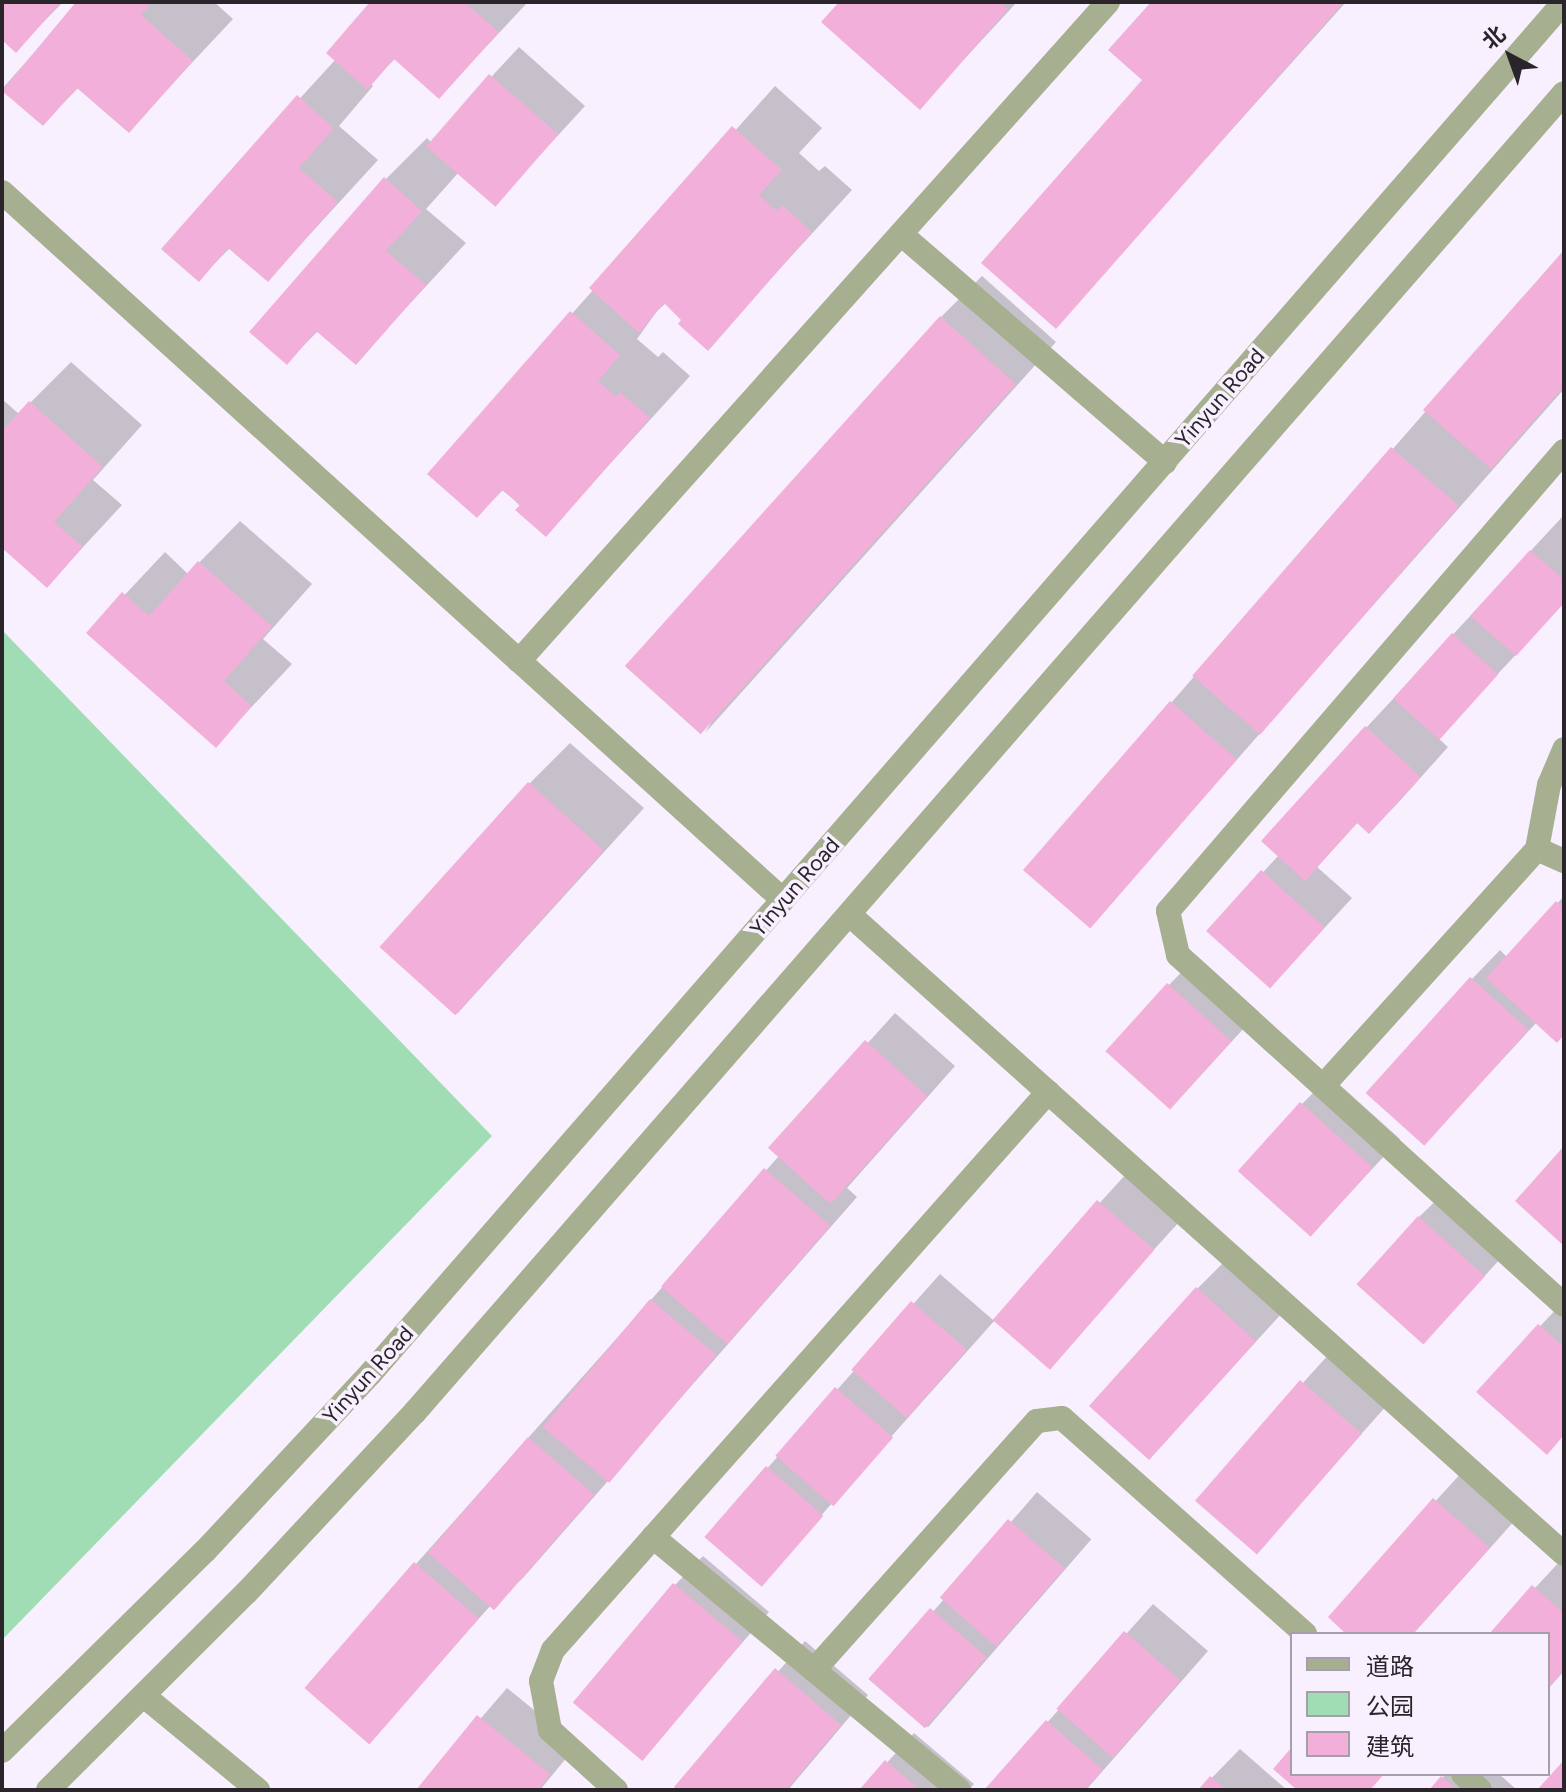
<!DOCTYPE html>
<meta charset="utf-8">
<style>
body{margin:0}
#map{position:relative;width:1566px;height:1792px;overflow:hidden;background:#f8f0fe;font-family:Figtree,"Noto Sans SC",sans-serif}
div>[style]{position:absolute}
.green>*{inset:0;background:#a1ddb4}
.shadow>*{inset:0;background:#0003;transform-origin:0 0}
.building>*{inset:0;background:#f2afd9;transform-origin:0 0}
.service>*{height:24px;margin:-12px;padding:0 12px;transform-origin:12px;border-radius:12px;background:#a7af91}
.minor>*{height:24px;margin:-12px;padding:0 12px;transform-origin:12px;border-radius:12px;background:#a7af91}
span{translate:-50% -50%;white-space:nowrap;text-align:center;line-height:1.15;-webkit-text-stroke:7px #f8f0fe;paint-order:stroke}
.street-label{font-size:22px;color:#29252b}
.frame{position:absolute;inset:0;border:4px solid #29252b;pointer-events:none}
.legend{position:absolute;left:1290px;top:1632px;width:260px;height:144px;box-sizing:border-box;background:#f8f0fe;border:2px solid #a59faa;margin:0;padding:10px 14px;list-style:none;font-size:24px;color:#29252b}
.legend li{display:flex;align-items:center;gap:16px;height:40px}
.legend b{width:40px;border:2px solid #a59faa}
.north{position:absolute;left:1470px;top:16px;width:80px;height:80px;-webkit-text-stroke:6px #f8f0fe;paint-order:stroke;rotate:319deg;font-size:22px;font-weight:700;line-height:32px;text-align:center;color:#29252b}
.north::after{content:'';display:block;margin:auto;width:28px;height:36px;background:#29252b;clip-path:polygon(50% 0,100% 100%,50% 72%,0 100%)}
</style>
<div id="map">
<div class="green">
<i style="clip-path:polygon(2px 630px,492px 1136px,2px 1640px)"></i>
</div>
<div class="shadow">
<i style="clip-path:polygon(2px 2px,63px 2px,16px 50px,2px 38px)"></i>
<i style="clip-path:polygon(79px 2px,214px 2px,233px 19px,129px 130px,79px 87px,43px 124px,2px 89px)"></i>
<i style="clip-path:polygon(373px 2px,528px 2px,439px 97px,396px 58px,370px 83px,373px 86px,339px 126px,378px 160px,268px 280px,231px 247px,199px 279px,163px 248px,336px 59px)"></i>
<i style="clip-path:polygon(842px 2px,1017px 2px,920px 107px)"></i>
<i style="clip-path:polygon(1154px 2px,1346px 2px,1056px 326px,1145px 80px)"></i>
<i style="clip-path:polygon(519px 47px,585px 106px,495px 204px,459px 172px,426px 209px,466px 243px,355px 363px,319px 330px,287px 362px,251px 332px,386px 179px,427px 138px,431px 142px)"></i>
<i style="clip-path:polygon(775px 86px,822px 128px,799px 153px,819px 171px,825px 166px,852px 190px,707px 348px,666px 303px,657px 311px,637px 339px,658px 357px,663px 352px,690px 376px,546px 534px,504px 489px,477px 516px,429px 474px)"></i>
<i style="clip-path:polygon(1564px 253px,1564px 389px,1090px 926px,1171px 703px)"></i>
<i style="clip-path:polygon(982px 276px,1056px 342px,705px 733px,941px 317px)"></i>
<i style="clip-path:polygon(71px 362px,142px 425px,93px 480px,122px 505px,47px 586px,2px 546px,2px 399px,19px 414px)"></i>
<i style="clip-path:polygon(1564px 515px,1564px 603px,1438px 738px,1448px 747px,1397px 804px,1369px 832px,1358px 822px,1317px 867px,1352px 898px,1271px 986px,1209px 931px,1279px 855px,1366px 728px)"></i>
<i style="clip-path:polygon(240px 521px,312px 584px,263px 639px,292px 664px,216px 745px,89px 633px,165px 552px,188px 574px)"></i>
<i style="clip-path:polygon(570px 743px,644px 808px,457px 1014px,529px 784px)"></i>
<i style="clip-path:polygon(1564px 896px,1564px 1033px,1537px 1022px,1425px 1143px,1369px 1093px,1472px 979px,1500px 950px,1508px 958px)"></i>
<i style="clip-path:polygon(1197px 956px,1259px 1012px,1198px 1078px,1169px 985px)"></i>
<i style="clip-path:polygon(895px 1013px,955px 1066px,847px 1188px,857px 1197px,522px 1579px,491px 1605px,369px 1741px,416px 1564px,779px 1156px,772px 1149px)"></i>
<i style="clip-path:polygon(1330px 1076px,1400px 1139px,1312px 1234px,1302px 1104px)"></i>
<i style="clip-path:polygon(1127px 1173px,1180px 1221px,1047px 1367px,995px 1320px,761px 1583px,707px 1536px,940px 1274px,993px 1320px)"></i>
<i style="clip-path:polygon(1448px 1189px,1511px 1247px,1451px 1313px,1419px 1217px)"></i>
<i style="clip-path:polygon(1226px 1260px,1283px 1312px,1150px 1458px,1198px 1288px)"></i>
<i style="clip-path:polygon(1564px 1301px,1564px 1434px,1479px 1391px)"></i>
<i style="clip-path:polygon(1330px 1353px,1388px 1404px,1283px 1522px,1197px 1500px)"></i>
<i style="clip-path:polygon(1463px 1471px,1517px 1518px,1413px 1634px,1349px 1634px,1330px 1617px)"></i>
<i style="left:1037px;top:1492px;width:72px;height:249px;rotate:41deg"></i>
<i style="clip-path:polygon(703px 1556px,769px 1612px,642px 1758px,675px 1585px)"></i>
<i style="clip-path:polygon(1562px 1559px,1564px 1671px,1548px 1689px,1548px 1634px,1492px 1634px)"></i>
<i style="clip-path:polygon(1153px 1604px,1208px 1651px,1086px 1790px,987px 1790px)"></i>
<i style="clip-path:polygon(805px 1641px,868px 1695px,788px 1790px,677px 1787px)"></i>
<i style="clip-path:polygon(507px 1688px,577px 1745px,540px 1790px,419px 1790px)"></i>
<i style="clip-path:polygon(914px 1733px,974px 1784px,969px 1790px,862px 1790px)"></i>
<i style="clip-path:polygon(1240px 1749px,1287px 1790px,1200px 1790px)"></i>
<i style="clip-path:polygon(1446px 1774px,1499px 1774px,1517px 1790px,1431px 1790px)"></i>
</div>
<div class="building">
<i style="clip-path:polygon(2px 2px,61px 2px,16px 53px,2px 40px)"></i>
<i style="clip-path:polygon(76px 2px,152px 2px,141px 15px,193px 61px,129px 133px,77px 88px,43px 126px,2px 91px)"></i>
<i style="clip-path:polygon(370px 2px,464px 2px,499px 32px,439px 99px,394px 59px,367px 90px,326px 53px)"></i>
<i style="clip-path:polygon(839px 2px,1000px 2px,1008px 9px,920px 110px,821px 22px)"></i>
<i style="clip-path:polygon(1151px 2px,1344px 2px,1056px 329px,981px 263px,1142px 80px,1108px 50px)"></i>
<i style="left:489px;top:74px;width:92px;height:96px;rotate:41deg"></i>
<i style="clip-path:polygon(297px 95px,334px 128px,299px 168px,338px 202px,268px 282px,228px 248px,199px 282px,161px 249px)"></i>
<i style="clip-path:polygon(732px 126px,782px 170px,759px 195px,777px 211px,782px 205px,812px 232px,708px 351px,678px 324px,681px 320px,664px 303px,639px 333px,589px 288px)"></i>
<i style="clip-path:polygon(384px 177px,422px 211px,386px 251px,426px 285px,356px 365px,316px 331px,287px 365px,249px 332px)"></i>
<i style="clip-path:polygon(1564px 250px,1564px 386px,1491px 469px,1423px 410px)"></i>
<i style="clip-path:polygon(570px 311px,620px 355px,598px 381px,616px 397px,620px 392px,650px 418px,546px 537px,515px 510px,520px 505px,502px 490px,477px 518px,427px 474px)"></i>
<i style="left:940px;top:316px;width:102px;height:471px;rotate:42deg"></i>
<i style="clip-path:polygon(29px 401px,103px 467px,54px 522px,83px 547px,47px 588px,2px 548px,2px 431px)"></i>
<i style="left:1391px;top:447px;width:90px;height:303px;rotate:41deg"></i>
<i style="clip-path:polygon(1530px 550px,1564px 580px,1564px 603px,1516px 656px,1470px 616px)"></i>
<i style="clip-path:polygon(198px 561px,272px 626px,224px 681px,252px 706px,216px 748px,86px 633px,122px 592px,149px 616px)"></i>
<i style="left:1452px;top:633px;width:62px;height:88px;rotate:42deg"></i>
<i style="left:1170px;top:701px;width:89px;height:224px;rotate:41deg"></i>
<i style="clip-path:polygon(1365px 726px,1421px 777px,1369px 834px,1357px 823px,1305px 881px,1261px 841px)"></i>
<i style="left:528px;top:782px;width:102px;height:222px;rotate:42deg"></i>
<i style="left:1261px;top:870px;width:86px;height:82px;rotate:42deg"></i>
<i style="clip-path:polygon(1556px 901px,1564px 908px,1564px 1035px,1557px 1043px,1486px 978px)"></i>
<i style="left:1470px;top:977px;width:79px;height:156px;rotate:42deg"></i>
<i style="left:1167px;top:983px;width:87px;height:92px;rotate:42deg"></i>
<i style="left:865px;top:1040px;width:84px;height:145px;rotate:42deg"></i>
<i style="left:1300px;top:1102px;width:98px;height:93px;rotate:42deg"></i>
<i style="clip-path:polygon(1564px 1146px,1564px 1246px,1515px 1201px)"></i>
<i style="left:764px;top:1168px;width:88px;height:157px;rotate:41deg"></i>
<i style="left:1097px;top:1200px;width:76px;height:159px;rotate:41deg"></i>
<i style="left:1418px;top:1216px;width:90px;height:92px;rotate:42deg"></i>
<i style="left:1196px;top:1287px;width:81px;height:160px;rotate:42deg"></i>
<i style="left:650px;top:1299px;width:87px;height:167px;rotate:40deg"></i>
<i style="left:911px;top:1301px;width:74px;height:91px;rotate:41deg"></i>
<i style="clip-path:polygon(1538px 1324px,1564px 1347px,1564px 1435px,1547px 1455px,1476px 1392px)"></i>
<i style="left:1300px;top:1380px;width:82px;height:160px;rotate:41deg"></i>
<i style="left:835px;top:1387px;width:77px;height:91px;rotate:41deg"></i>
<i style="left:528px;top:1437px;width:88px;height:153px;rotate:41deg"></i>
<i style="left:766px;top:1466px;width:76px;height:94px;rotate:41deg"></i>
<i style="clip-path:polygon(1433px 1498px,1490px 1548px,1413px 1634px,1346px 1634px,1328px 1617px)"></i>
<i style="left:1008px;top:1519px;width:75px;height:104px;rotate:41deg"></i>
<i style="left:414px;top:1562px;width:86px;height:167px;rotate:41deg"></i>
<i style="left:673px;top:1583px;width:91px;height:156px;rotate:40deg"></i>
<i style="clip-path:polygon(1532px 1585px,1564px 1613px,1564px 1670px,1548px 1688px,1548px 1634px,1489px 1634px)"></i>
<i style="left:930px;top:1608px;width:75px;height:94px;rotate:41deg"></i>
<i style="left:1124px;top:1631px;width:75px;height:103px;rotate:41deg"></i>
<i style="clip-path:polygon(775px 1668px,841px 1725px,786px 1790px,677px 1790px,674px 1787px)"></i>
<i style="clip-path:polygon(477px 1715px,550px 1774px,538px 1790px,416px 1790px)"></i>
<i style="clip-path:polygon(1046px 1720px,1103px 1770px,1085px 1790px,984px 1790px)"></i>
<i style="clip-path:polygon(1292px 1747px,1292px 1774px,1384px 1774px,1370px 1790px,1297px 1790px,1273px 1769px)"></i>
<i style="clip-path:polygon(885px 1760px,920px 1790px,859px 1790px)"></i>
<i style="clip-path:polygon(1564px 1760px,1564px 1790px,1537px 1790px)"></i>
<i style="clip-path:polygon(1210px 1776px,1226px 1790px,1198px 1790px)"></i>
<i style="clip-path:polygon(1441px 1776px,1457px 1790px,1429px 1790px)"></i>
</div>
<div class="service">
<i style="left:2px;top:192px;width:1054px;rotate:42.19deg"></i>
<i style="left:901px;top:234px;width:349px;rotate:40.8deg"></i>
<i style="left:1564px;top:451px;width:607px;rotate:130.72deg"></i>
<i style="left:1168px;top:911px;width:45px;rotate:77.2deg"></i>
<i style="left:1178px;top:955px;width:521px;rotate:42.2deg"></i>
<i style="left:519px;top:661px;width:884px;rotate:-48.21deg"></i>
<i style="left:1537px;top:849px;width:30px;rotate:24deg"></i>
<i style="left:1323px;top:1086px;width:319px;rotate:-47.9deg"></i>
<i style="left:1537px;top:849px;width:65px;rotate:-79.4deg"></i>
<i style="left:1549px;top:785px;width:39px;rotate:-67deg"></i>
<i style="left:653px;top:1537px;width:397px;rotate:39.6deg"></i>
<i style="left:814px;top:1670px;width:334px;rotate:-48.2deg"></i>
<i style="left:1037px;top:1421px;width:25px;rotate:-7deg"></i>
<i style="left:1062px;top:1418px;width:325px;rotate:41.6deg"></i>
<i style="left:144px;top:1696px;width:148px;rotate:39.5deg"></i>
<i style="left:1463px;top:1774px;width:23px;rotate:43deg"></i>
<i style="left:616px;top:1790px;width:89px;rotate:-137.7deg"></i>
<i style="left:550px;top:1730px;width:50px;rotate:-100.4deg"></i>
<i style="left:541px;top:1681px;width:33px;rotate:-69deg"></i>
<i style="left:553px;top:1650px;width:746px;rotate:-48.42deg"></i>
</div>
<div class="minor">
<i style="left:850px;top:915px;width:958px;rotate:41.83deg"></i>
<i style="left:2px;top:1751px;width:285px;rotate:-44.6deg"></i>
<i style="left:205px;top:1551px;width:243px;rotate:-47deg"></i>
<i style="left:371px;top:1373px;width:1817px;rotate:-48.97deg"></i>
<i style="left:48px;top:1790px;width:281px;rotate:-44.9deg"></i>
<i style="left:247px;top:1592px;width:246px;rotate:-47deg"></i>
<i style="left:415px;top:1412px;width:1749px;rotate:-48.94deg"></i>
</div>
<div class="street-label">
<span style="left:1220px;top:398px;rotate:-49deg">Yinyun Road</span>
<span style="left:795px;top:887px;rotate:-49deg">Yinyun Road</span>
<span style="left:368px;top:1375px;rotate:-48deg">Yinyun Road</span>
</div>
<div class="frame"></div>
<ul class="legend">
<li><b style="height:10px;background:#a7af91"></b>道路</li>
<li><b style="height:22px;background:#a1ddb4"></b>公园</li>
<li><b style="height:22px;background:#f2afd9"></b>建筑</li>
</ul>
<div class="north">北</div>
</div>
